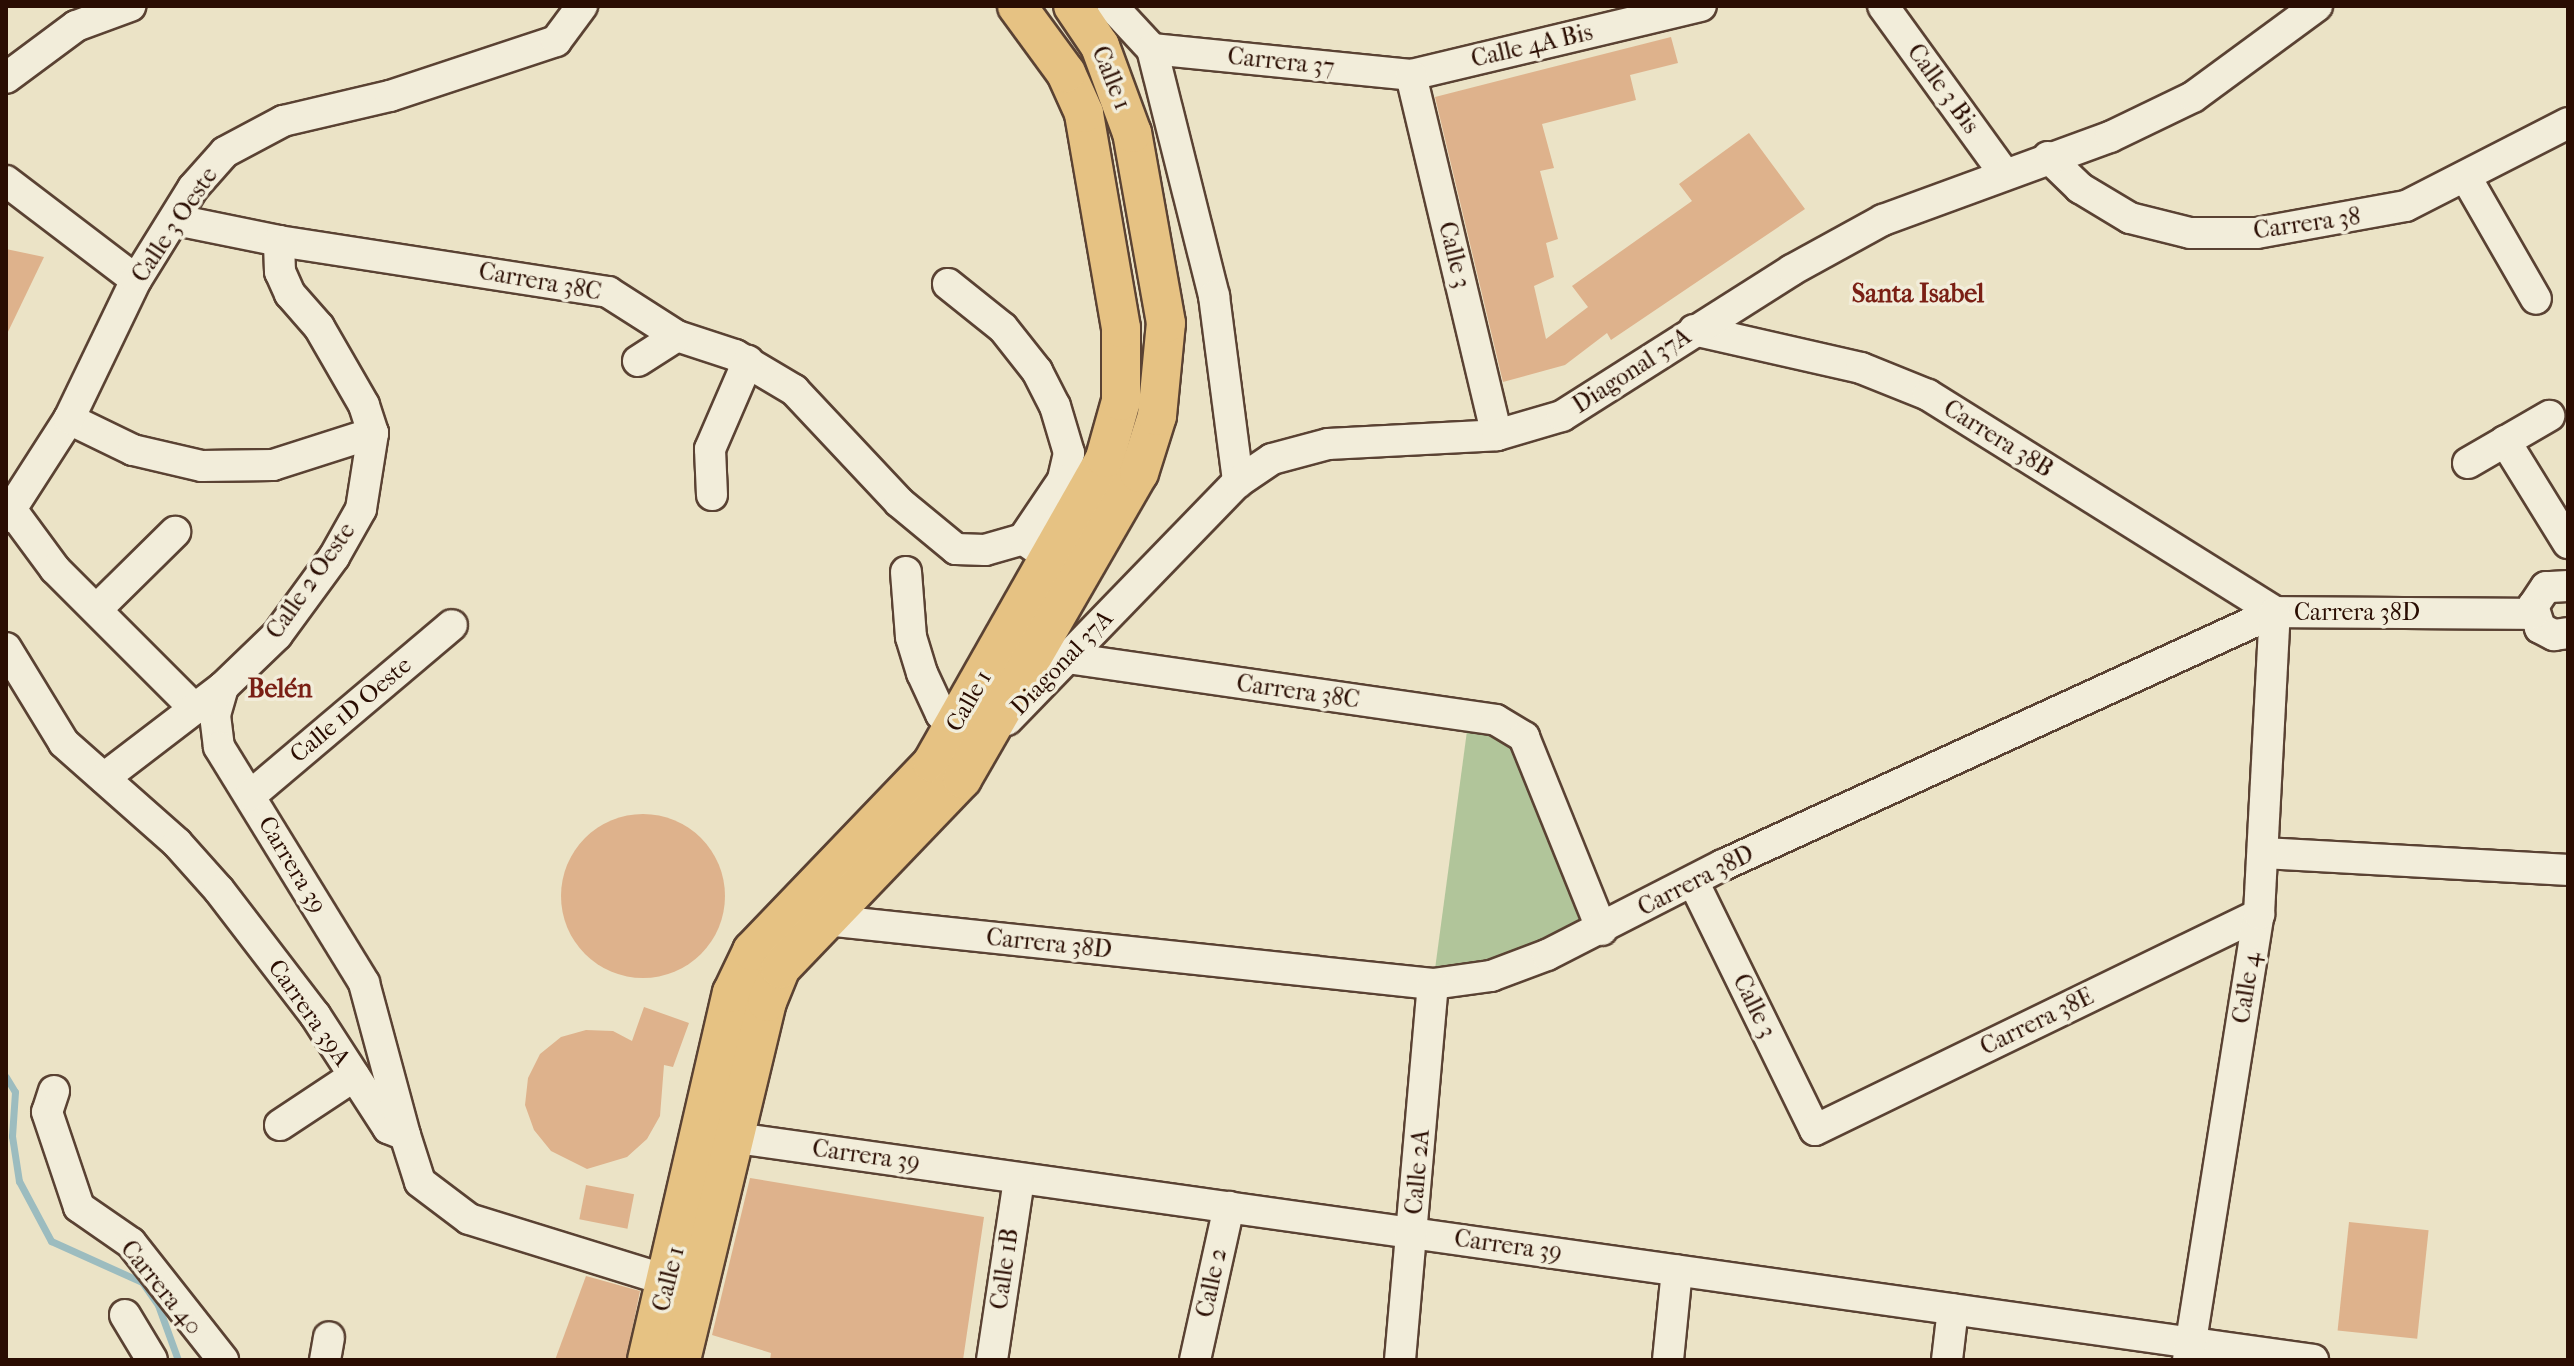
<!DOCTYPE html>
<meta charset="utf-8">
<style>
body{margin:0}
#map{position:relative;width:2574px;height:1366px;overflow:hidden;background:#ebe3c6;font-family:"IM FELL French Canon",serif}
div>[style]{position:absolute}
.green>*{inset:0;background:#b1c59a}
.stream>*{height:7px;margin:-3.5px;padding:0 3.5px;transform-origin:3.5px;border-radius:3.5px;background:#9cbcbf}
.building>*{inset:0;background:#deb28c;transform-origin:0 0}
.round{border-radius:50%}
.roads{filter:drop-shadow(2px 0 #5a4233) drop-shadow(-2px 0 #5a4233) drop-shadow(0 2px #5a4233) drop-shadow(0 -2px #5a4233)}
.minor>*{height:30px;margin:-15px;padding:0 15px;transform-origin:15px;border-radius:15px;background:#f2edda}
.major>*{height:38px;margin:-19px;padding:0 19px;transform-origin:19px;border-radius:19px;background:#e6c283}
span{translate:-50% -50%;white-space:nowrap;text-align:center;line-height:1.15;-webkit-text-stroke:7px #f2edda;paint-order:stroke}
.street-label{font-size:24px;color:#2a0d02}
.neighbourhood-label{font-size:26px;color:#7a1f14;font-weight:700}
.frame{position:absolute;inset:0;border:8px solid #2a0d02;pointer-events:none}
</style>
<div id="map">
<div class="green">
<i style="clip-path:polygon(1469px 716px,1524px 737px,1602px 930px,1433px 984px)"></i>
</div>
<div class="stream">
<i style="left:6px;top:1077px;width:17px;rotate:59deg"></i>
<i style="left:15px;top:1092px;width:44px;rotate:93.9deg"></i>
<i style="left:12px;top:1136px;width:46px;rotate:81.2deg"></i>
<i style="left:19px;top:1181px;width:68px;rotate:61.9deg"></i>
<i style="left:51px;top:1241px;width:100px;rotate:24.3deg"></i>
<i style="left:142px;top:1282px;width:28px;rotate:55deg"></i>
<i style="left:158px;top:1305px;width:59px;rotate:70deg"></i>
</div>
<div class="building">
<i style="clip-path:polygon(1671px 37px,1678px 63px,1630px 75px,1636px 100px,1542px 124px,1554px 168px,1540px 171px,1558px 239px,1546px 243px,1554px 277px,1534px 286px,1546px 339px,1588px 307px,1572px 286px,1692px 201px,1679px 184px,1749px 133px,1805px 209px,1611px 340px,1607px 333px,1565px 365px,1503px 382px,1435px 97px)"></i>
<i style="clip-path:polygon(6px 249px,44px 257px,6px 336px)"></i>
<i class="round" style="left:561px;top:814px;width:164px;height:164px"></i>
<i style="clip-path:polygon(644px 1007px,689px 1023px,673px 1067px,664px 1065px,660px 1116px,647px 1139px,627px 1157px,587px 1169px,551px 1151px,534px 1130px,525px 1105px,528px 1078px,540px 1054px,561px 1037px,586px 1030px,613px 1031px,632px 1041px)"></i>
<i style="clip-path:polygon(750px 1178px,984px 1217px,963px 1360px,770px 1360px,771px 1353px,712px 1335px)"></i>
<i style="left:586px;top:1185px;width:49px;height:35px;rotate:11deg"></i>
<i style="left:2349px;top:1222px;width:80px;height:109px;rotate:6deg"></i>
<i style="clip-path:polygon(586px 1276px,640px 1291px,626px 1360px,555px 1360px)"></i>
</div>
<div class="roads">
<div class="minor">
<i style="left:1112px;top:6px;width:59px;rotate:47.1deg"></i>
<i style="left:1152px;top:49px;width:255px;rotate:75.9deg"></i>
<i style="left:1214px;top:296px;width:188px;rotate:82.6deg"></i>
<i style="left:1883px;top:6px;width:205px;rotate:54.1deg"></i>
<i style="left:1152px;top:49px;width:260px;rotate:5.7deg"></i>
<i style="left:1411px;top:75px;width:298px;rotate:-13.4deg"></i>
<i style="left:1411px;top:75px;width:370px;rotate:76.6deg"></i>
<i style="left:6px;top:78px;width:87px;rotate:-36.6deg"></i>
<i style="left:76px;top:26px;width:58px;rotate:-20.3deg"></i>
<i style="left:2048px;top:157px;width:45px;rotate:44.1deg"></i>
<i style="left:2080px;top:188px;width:58px;rotate:31deg"></i>
<i style="left:2130px;top:218px;width:62px;rotate:14deg"></i>
<i style="left:2190px;top:233px;width:67px"></i>
<i style="left:2257px;top:233px;width:151px;rotate:-10.3deg"></i>
<i style="left:2406px;top:206px;width:182px;rotate:-27.1deg"></i>
<i style="left:2467px;top:179px;width:138px;rotate:60.1deg"></i>
<i style="left:6px;top:181px;width:163px;rotate:37.3deg"></i>
<i style="left:176px;top:220px;width:105px;rotate:11.5deg"></i>
<i style="left:279px;top:241px;width:333px;rotate:8.8deg"></i>
<i style="left:608px;top:292px;width:82px;rotate:32.5deg"></i>
<i style="left:677px;top:336px;width:61px;rotate:18.1deg"></i>
<i style="left:735px;top:355px;width:69px;rotate:30.7deg"></i>
<i style="left:794px;top:390px;width:154px;rotate:46.8deg"></i>
<i style="left:899px;top:502px;width:74px;rotate:39.5deg"></i>
<i style="left:956px;top:549px;width:29px;rotate:2deg"></i>
<i style="left:985px;top:550px;width:40px;rotate:-16deg"></i>
<i style="left:1023px;top:539px;width:33px;rotate:35deg"></i>
<i style="left:948px;top:284px;width:70px;rotate:38.7deg"></i>
<i style="left:1003px;top:328px;width:55px;rotate:51.7deg"></i>
<i style="left:1037px;top:371px;width:39px;rotate:63deg"></i>
<i style="left:1055px;top:406px;width:49px;rotate:73.4deg"></i>
<i style="left:1069px;top:453px;width:28px;rotate:103deg"></i>
<i style="left:1063px;top:480px;width:71px;rotate:124.1deg"></i>
<i style="left:1694px;top:330px;width:171px;rotate:12.8deg"></i>
<i style="left:1861px;top:368px;width:72px;rotate:21.9deg"></i>
<i style="left:1928px;top:395px;width:409px;rotate:32deg"></i>
<i style="left:638px;top:361px;width:46px;rotate:-32.7deg"></i>
<i style="left:69px;top:419px;width:71px;rotate:25.8deg"></i>
<i style="left:133px;top:450px;width:71px;rotate:13.1deg"></i>
<i style="left:202px;top:466px;width:71px;rotate:-0.8deg"></i>
<i style="left:273px;top:465px;width:105px;rotate:-17.7deg"></i>
<i style="left:2505px;top:441px;width:120px;rotate:58.3deg"></i>
<i style="left:2468px;top:463px;width:94px;rotate:-30.1deg"></i>
<i style="left:712px;top:495px;width:46px;rotate:-92.5deg"></i>
<i style="left:710px;top:449px;width:96px;rotate:-66.6deg"></i>
<i style="left:13px;top:512px;width:71px;rotate:53.6deg"></i>
<i style="left:55px;top:569px;width:198px;rotate:45deg"></i>
<i style="left:6px;top:517px;width:117px;rotate:-57.3deg"></i>
<i style="left:69px;top:419px;width:154px;rotate:-64.3deg"></i>
<i style="left:136px;top:280px;width:108px;rotate:-58.2deg"></i>
<i style="left:193px;top:188px;width:48px;rotate:-48.4deg"></i>
<i style="left:225px;top:152px;width:66px;rotate:-28.1deg"></i>
<i style="left:283px;top:121px;width:110px;rotate:-13.2deg"></i>
<i style="left:390px;top:96px;width:175px;rotate:-18.3deg"></i>
<i style="left:556px;top:41px;width:44px;rotate:-53.4deg"></i>
<i style="left:906px;top:572px;width:65px;rotate:85.6deg"></i>
<i style="left:911px;top:637px;width:38px;rotate:73deg"></i>
<i style="left:922px;top:673px;width:45px;rotate:65.1deg"></i>
<i style="left:941px;top:714px;width:19px;rotate:43deg"></i>
<i style="left:2568px;top:586px;width:22px;rotate:177deg"></i>
<i style="left:2546px;top:587px;width:23px;rotate:124deg"></i>
<i style="left:2533px;top:606px;width:23px;rotate:72deg"></i>
<i style="left:2540px;top:628px;width:16px;rotate:27deg"></i>
<i style="left:2554px;top:635px;width:14px;rotate:-8deg"></i>
<i style="left:97px;top:609px;width:110px;rotate:-44.6deg"></i>
<i style="left:6px;top:648px;width:111px;rotate:58.6deg"></i>
<i style="left:64px;top:743px;width:151px;rotate:41.5deg"></i>
<i style="left:177px;top:843px;width:63px;rotate:48.2deg"></i>
<i style="left:219px;top:890px;width:158px;rotate:52.5deg"></i>
<i style="left:315px;top:1015px;width:135px;rotate:57.1deg"></i>
<i style="left:388px;top:1128px;width:18px;rotate:22deg"></i>
<i style="left:405px;top:1135px;width:49px;rotate:72.3deg"></i>
<i style="left:420px;top:1182px;width:61px;rotate:37.1deg"></i>
<i style="left:469px;top:1219px;width:209px;rotate:17.2deg"></i>
<i style="left:1067px;top:658px;width:433px;rotate:8.2deg"></i>
<i style="left:1496px;top:720px;width:33px;rotate:31deg"></i>
<i style="left:1524px;top:737px;width:208px;rotate:68deg"></i>
<i style="left:223px;top:687px;width:29px;rotate:106deg"></i>
<i style="left:215px;top:715px;width:32px;rotate:83deg"></i>
<i style="left:219px;top:747px;width:277px;rotate:58.4deg"></i>
<i style="left:364px;top:983px;width:157px;rotate:74.9deg"></i>
<i style="left:1007px;top:720px;width:332px;rotate:-45.9deg"></i>
<i style="left:1238px;top:482px;width:41px;rotate:-34.1deg"></i>
<i style="left:1272px;top:459px;width:58px;rotate:-15deg"></i>
<i style="left:1328px;top:444px;width:169px;rotate:-3deg"></i>
<i style="left:1497px;top:435px;width:68px;rotate:-16.3deg"></i>
<i style="left:1562px;top:416px;width:272px;rotate:-32.4deg"></i>
<i style="left:1792px;top:270px;width:104px;rotate:-28.8deg"></i>
<i style="left:1883px;top:220px;width:242px;rotate:-20.1deg"></i>
<i style="left:2110px;top:137px;width:92px;rotate:-25.7deg"></i>
<i style="left:2193px;top:97px;width:154px;rotate:-36.3deg"></i>
<i style="left:104px;top:778px;width:150px;rotate:-37.4deg"></i>
<i style="left:223px;top:687px;width:75px;rotate:-43.9deg"></i>
<i style="left:277px;top:635px;width:97px;rotate:-53.8deg"></i>
<i style="left:334px;top:557px;width:55px;rotate:-60.6deg"></i>
<i style="left:361px;top:509px;width:77px;rotate:-81deg"></i>
<i style="left:373px;top:433px;width:29px;rotate:-108deg"></i>
<i style="left:364px;top:405px;width:90px;rotate:-120deg"></i>
<i style="left:319px;top:327px;width:44px;rotate:-131.3deg"></i>
<i style="left:290px;top:294px;width:24px;rotate:-114deg"></i>
<i style="left:280px;top:272px;width:31px;rotate:-92deg"></i>
<i style="left:251px;top:795px;width:263px;rotate:-40.2deg"></i>
<i style="left:2265px;top:853px;width:303px;rotate:3.2deg"></i>
<i style="left:1693px;top:881px;width:277px;rotate:63.9deg"></i>
<i style="left:1815px;top:1130px;width:494px;rotate:-25.9deg"></i>
<i style="left:826px;top:920px;width:610px;rotate:6.02deg"></i>
<i style="left:1433px;top:984px;width:59px;rotate:-7.9deg"></i>
<i style="left:1491px;top:976px;width:60px;rotate:-20.6deg"></i>
<i style="left:1547px;top:955px;width:198px;rotate:-27.1deg"></i>
<i style="left:1723px;top:865px;width:607px;rotate:-24.62deg"></i>
<i style="left:2275px;top:612px;width:258px;rotate:0.4deg"></i>
<i style="left:54px;top:1091px;width:22px;rotate:108deg"></i>
<i style="left:47px;top:1112px;width:100px;rotate:71.4deg"></i>
<i style="left:79px;top:1207px;width:63px;rotate:34.7deg"></i>
<i style="left:131px;top:1243px;width:149px;rotate:51.8deg"></i>
<i style="left:280px;top:1125px;width:89px;rotate:-33.5deg"></i>
<i style="left:715px;top:1135px;width:1614px;rotate:8.01deg"></i>
<i style="left:125px;top:1315px;width:52px;rotate:59deg"></i>
<i style="left:325px;top:1360px;width:23px;rotate:-80deg"></i>
<i style="left:992px;top:1360px;width:183px;rotate:-81.5deg"></i>
<i style="left:1195px;top:1360px;width:157px;rotate:-77.5deg"></i>
<i style="left:1400px;top:1360px;width:377px;rotate:-85deg"></i>
<i style="left:1668px;top:1360px;width:90px;rotate:-84.3deg"></i>
<i style="left:1947px;top:1360px;width:51px;rotate:-83.3deg"></i>
<i style="left:2188px;top:1360px;width:452px;rotate:-81deg"></i>
<i style="left:2259px;top:914px;width:302px;rotate:-87deg"></i>
</div>
<div class="major">
<i style="left:647px;top:1360px;width:377px;rotate:-77deg"></i>
<i style="left:732px;top:993px;width:47px;rotate:-64.5deg"></i>
<i style="left:752px;top:951px;width:260px;rotate:-46.2deg"></i>
<i style="left:932px;top:763px;width:351px;rotate:-60.4deg"></i>
<i style="left:1105px;top:458px;width:59px;rotate:-74.3deg"></i>
<i style="left:1121px;top:401px;width:73px;rotate:-90deg"></i>
<i style="left:1121px;top:328px;width:218px;rotate:-99.8deg"></i>
<i style="left:1084px;top:113px;width:44px;rotate:-114.2deg"></i>
<i style="left:1066px;top:73px;width:83px;rotate:-126.2deg"></i>
<i style="left:681px;top:1360px;width:368px;rotate:-76.5deg"></i>
<i style="left:767px;top:1002px;width:35px;rotate:-68deg"></i>
<i style="left:780px;top:969px;width:263px;rotate:-46.2deg"></i>
<i style="left:962px;top:779px;width:354px;rotate:-60deg"></i>
<i style="left:1139px;top:473px;width:60px;rotate:-72.5deg"></i>
<i style="left:1157px;top:416px;width:93px;rotate:-84.5deg"></i>
<i style="left:1166px;top:323px;width:193px;rotate:-100.1deg"></i>
<i style="left:1132px;top:133px;width:93px;rotate:-110.2deg"></i>
<i style="left:1100px;top:46px;width:48px;rotate:-124deg"></i>
</div>
</div>
<div class="street-label">
<span style="left:1532px;top:46px;rotate:-13deg">Calle 4A Bis</span>
<span style="left:1281px;top:62px;rotate:6deg">Carrera 37</span>
<span style="left:1111px;top:78px;rotate:68deg">Calle 1</span>
<span style="left:1943px;top:89px;rotate:54deg">Calle 3 Bis</span>
<span style="left:2307px;top:224px;rotate:-8deg">Carrera 38</span>
<span style="left:175px;top:225px;rotate:-56deg">Calle 3 Oeste</span>
<span style="left:1454px;top:255px;rotate:76deg">Calle 3</span>
<span style="left:540px;top:282px;rotate:10deg">Carrera 38C</span>
<span style="left:1632px;top:371px;rotate:-33deg">Diagonal 37A</span>
<span style="left:1998px;top:439px;rotate:32deg">Carrera 38B</span>
<span style="left:311px;top:581px;rotate:-55deg">Calle 2 Oeste</span>
<span style="left:2357px;top:613px">Carrera 38D</span>
<span style="left:1062px;top:663px;rotate:-46deg">Diagonal 37A</span>
<span style="left:1298px;top:692px;rotate:8deg">Carrera 38C</span>
<span style="left:969px;top:701px;rotate:-60deg">Calle 1</span>
<span style="left:351px;top:710px;rotate:-40deg">Calle 1D Oeste</span>
<span style="left:292px;top:865px;rotate:59deg">Carrera 39</span>
<span style="left:1696px;top:881px;rotate:-27deg">Carrera 38D</span>
<span style="left:1049px;top:944px;rotate:6deg">Carrera 38D</span>
<span style="left:2247px;top:988px;rotate:-81deg">Calle 4</span>
<span style="left:1754px;top:1006px;rotate:64deg">Calle 3</span>
<span style="left:309px;top:1013px;rotate:55deg">Carrera 39A</span>
<span style="left:2037px;top:1022px;rotate:-26deg">Carrera 38E</span>
<span style="left:866px;top:1156px;rotate:8deg">Carrera 39</span>
<span style="left:1418px;top:1172px;rotate:-85deg">Calle 2A</span>
<span style="left:1508px;top:1246px;rotate:8deg">Carrera 39</span>
<span style="left:1005px;top:1269px;rotate:-82deg">Calle 1B</span>
<span style="left:669px;top:1279px;rotate:-76deg">Calle 1</span>
<span style="left:1212px;top:1283px;rotate:-78deg">Calle 2</span>
<span style="left:161px;top:1288px;rotate:51deg">Carrera 40</span>
</div>
<div class="neighbourhood-label">
<span style="left:1918px;top:294px">Santa Isabel</span>
<span style="left:280px;top:689px">Belén</span>
</div>
<div class="frame"></div>
</div>
